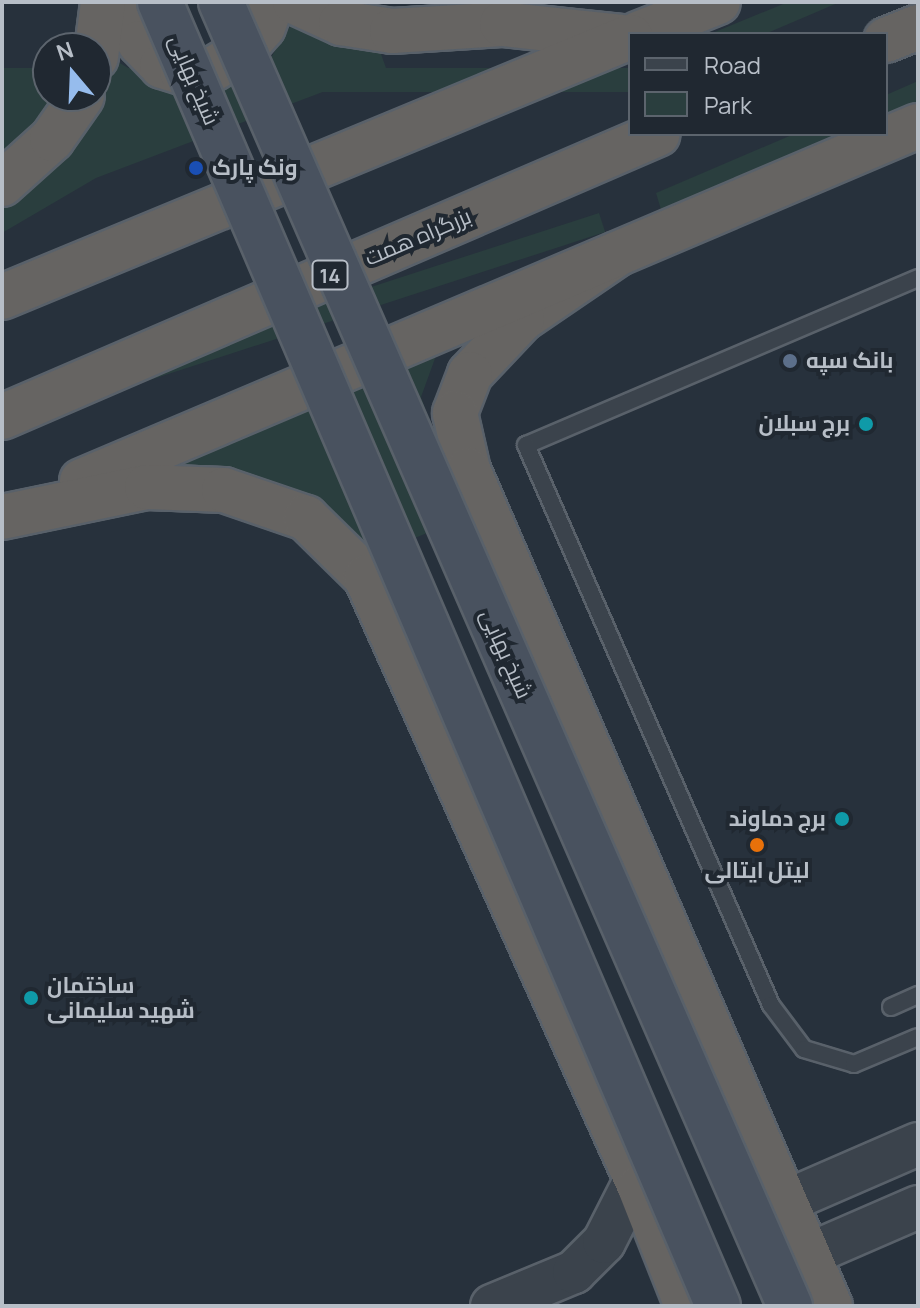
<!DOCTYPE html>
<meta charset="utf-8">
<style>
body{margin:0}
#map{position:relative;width:920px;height:1308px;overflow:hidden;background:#27313c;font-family:Manrope,Cairo,sans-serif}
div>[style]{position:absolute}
.green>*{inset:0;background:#2a3e3e;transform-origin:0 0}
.roads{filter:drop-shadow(2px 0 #59616a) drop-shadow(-2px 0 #59616a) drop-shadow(0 2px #59616a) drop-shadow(0 -2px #59616a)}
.service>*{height:16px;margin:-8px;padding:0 8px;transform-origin:8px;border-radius:8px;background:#3b434c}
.tertiary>*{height:42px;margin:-21px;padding:0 21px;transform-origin:21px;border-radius:21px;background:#3b434c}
.trunk>*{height:44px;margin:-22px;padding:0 22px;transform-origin:22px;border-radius:22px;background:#666462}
.bridges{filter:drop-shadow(2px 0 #59616a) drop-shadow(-2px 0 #59616a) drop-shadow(0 2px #59616a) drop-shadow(0 -2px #59616a)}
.secondary-bridge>*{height:44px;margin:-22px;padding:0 22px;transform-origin:22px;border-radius:22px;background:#49525f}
.dots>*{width:22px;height:22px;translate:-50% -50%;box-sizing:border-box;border:4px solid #202831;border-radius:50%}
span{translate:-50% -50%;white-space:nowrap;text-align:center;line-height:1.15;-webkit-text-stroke:8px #202831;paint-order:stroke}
.shield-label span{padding:2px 6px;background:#202831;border:2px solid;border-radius:6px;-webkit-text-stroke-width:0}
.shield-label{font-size:20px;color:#b7bec7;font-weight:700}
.street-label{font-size:22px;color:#b7bec7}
.poi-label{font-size:22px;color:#b7bec7;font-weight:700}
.left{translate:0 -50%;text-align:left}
.right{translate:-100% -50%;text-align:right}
.frame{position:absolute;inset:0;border:4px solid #b7bec7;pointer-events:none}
.legend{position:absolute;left:628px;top:32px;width:260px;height:104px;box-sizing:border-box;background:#202831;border:2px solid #5c646d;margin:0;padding:10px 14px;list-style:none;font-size:24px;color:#b7bec7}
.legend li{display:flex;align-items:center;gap:16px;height:40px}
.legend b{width:40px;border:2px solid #5c646d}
.north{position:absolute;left:32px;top:32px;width:80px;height:80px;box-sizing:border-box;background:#202831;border:2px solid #5c646d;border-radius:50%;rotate:341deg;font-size:22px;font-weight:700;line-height:32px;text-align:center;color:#b7bec7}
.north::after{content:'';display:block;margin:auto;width:28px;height:36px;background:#96bced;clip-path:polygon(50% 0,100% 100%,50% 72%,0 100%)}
</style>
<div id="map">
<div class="green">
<i style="clip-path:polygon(788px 2px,840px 2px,765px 34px,710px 34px)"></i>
<i style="clip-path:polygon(291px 25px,380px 51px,386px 68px,96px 178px,2px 233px,2px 206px,36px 179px,101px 106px,118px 62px,173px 94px,270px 59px)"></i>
<i style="clip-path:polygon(48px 57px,48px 96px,66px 96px,2px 166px,2px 88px,20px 87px)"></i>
<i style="left:630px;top:68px;width:24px;height:684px;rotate:90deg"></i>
<i style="clip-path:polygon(918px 81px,918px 103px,886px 116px,886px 95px)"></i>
<i style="clip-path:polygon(794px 134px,845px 134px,662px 213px,656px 193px)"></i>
<i style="left:599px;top:213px;width:20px;height:647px;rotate:72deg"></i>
<i style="clip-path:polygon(441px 342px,421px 397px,464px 518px,368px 557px,184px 471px,176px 454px)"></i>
</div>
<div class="roads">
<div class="service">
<i style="left:918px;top:278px;width:426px;rotate:156.9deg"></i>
<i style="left:526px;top:445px;width:611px;rotate:66.37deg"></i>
<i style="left:771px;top:1005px;width:55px;rotate:53.1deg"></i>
<i style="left:804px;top:1049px;width:52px;rotate:16.7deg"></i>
<i style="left:854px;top:1064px;width:69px;rotate:-22.9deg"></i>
<i style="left:891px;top:1007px;width:30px;rotate:-24deg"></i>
</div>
<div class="tertiary">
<i style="left:787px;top:1201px;width:143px;rotate:-23.5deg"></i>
<i style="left:810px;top:1254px;width:118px;rotate:-23.5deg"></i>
<i style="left:492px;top:1306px;width:89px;rotate:-22.5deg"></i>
<i style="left:574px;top:1272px;width:42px;rotate:-45deg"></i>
<i style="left:604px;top:1242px;width:71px;rotate:-63.1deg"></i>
</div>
<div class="trunk">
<i style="left:115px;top:2px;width:48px;rotate:58.6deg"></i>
<i style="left:140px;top:43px;width:32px;rotate:46deg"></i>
<i style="left:162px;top:66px;width:21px;rotate:17deg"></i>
<i style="left:182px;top:72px;width:31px;rotate:-6deg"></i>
<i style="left:213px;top:69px;width:33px;rotate:-31deg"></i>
<i style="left:241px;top:52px;width:33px;rotate:-49deg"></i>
<i style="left:263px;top:27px;width:27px;rotate:-70deg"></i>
<i style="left:295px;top:2px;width:51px;rotate:24.5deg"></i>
<i style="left:341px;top:23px;width:52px;rotate:8.9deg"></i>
<i style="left:392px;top:31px;width:110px;rotate:-3.6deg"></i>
<i style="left:502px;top:24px;width:120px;rotate:6.2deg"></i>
<i style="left:638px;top:34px;width:86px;rotate:-21.8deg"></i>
<i style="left:886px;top:40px;width:35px;rotate:-22deg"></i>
<i style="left:96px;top:57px;width:55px;rotate:-82.7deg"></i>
<i style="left:2px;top:184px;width:67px;rotate:-42deg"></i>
<i style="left:52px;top:139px;width:52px;rotate:-55.1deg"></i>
<i style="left:617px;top:254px;width:115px;rotate:145.6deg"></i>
<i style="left:522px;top:319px;width:76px;rotate:133.4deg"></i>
<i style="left:470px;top:374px;width:42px;rotate:111deg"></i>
<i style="left:455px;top:413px;width:58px;rotate:77.2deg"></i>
<i style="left:468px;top:470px;width:911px;rotate:66.59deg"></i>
<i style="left:2px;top:297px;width:680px;rotate:-22.49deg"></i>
<i style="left:2px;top:417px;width:714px;rotate:-23.34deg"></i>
<i style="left:82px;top:481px;width:908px;rotate:-23.01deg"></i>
<i style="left:2px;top:517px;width:148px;rotate:-11.7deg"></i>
<i style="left:147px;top:487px;width:77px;rotate:2.2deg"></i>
<i style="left:224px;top:490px;width:87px;rotate:18.9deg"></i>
<i style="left:306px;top:518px;width:84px;rotate:44.5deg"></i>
<i style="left:366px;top:577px;width:669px;rotate:65.81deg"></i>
<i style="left:640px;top:1187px;width:128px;rotate:68.4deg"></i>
</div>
</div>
<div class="bridges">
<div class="secondary-bridge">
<i style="left:160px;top:2px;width:1418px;rotate:66.83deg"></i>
<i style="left:221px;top:2px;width:1423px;rotate:66.43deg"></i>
</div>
</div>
<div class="dots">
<i style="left:196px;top:168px;background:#1a4fb4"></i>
<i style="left:790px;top:361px;background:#5c6f8a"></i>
<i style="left:866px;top:424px;background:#0f9aa8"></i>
<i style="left:842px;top:819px;background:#0f9aa8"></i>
<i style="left:757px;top:845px;background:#e8710a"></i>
<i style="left:31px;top:998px;background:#0f9aa8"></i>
</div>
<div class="shield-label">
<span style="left:330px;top:275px">14</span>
</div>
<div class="street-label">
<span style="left:194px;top:80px;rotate:67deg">شیخ بهایی</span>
<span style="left:418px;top:237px;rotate:-23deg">بزرگراه همت</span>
<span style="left:506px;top:654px;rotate:66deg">شیخ بهایی</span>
</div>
<div class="poi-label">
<span class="left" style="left:212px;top:168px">ونک پارک</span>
<span class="left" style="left:806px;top:361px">بانک سپه</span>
<span class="right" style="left:850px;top:424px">برج سبلان</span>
<span class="right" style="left:826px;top:819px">برج دماوند</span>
<span style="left:757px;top:871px">لیتل ایتالی</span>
<span class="left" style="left:47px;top:998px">ساختمان<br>شهید سلیمانی</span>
</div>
<div class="frame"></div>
<ul class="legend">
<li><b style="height:10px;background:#3b434c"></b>Road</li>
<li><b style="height:22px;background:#2a3e3e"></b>Park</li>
</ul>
<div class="north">N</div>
</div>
